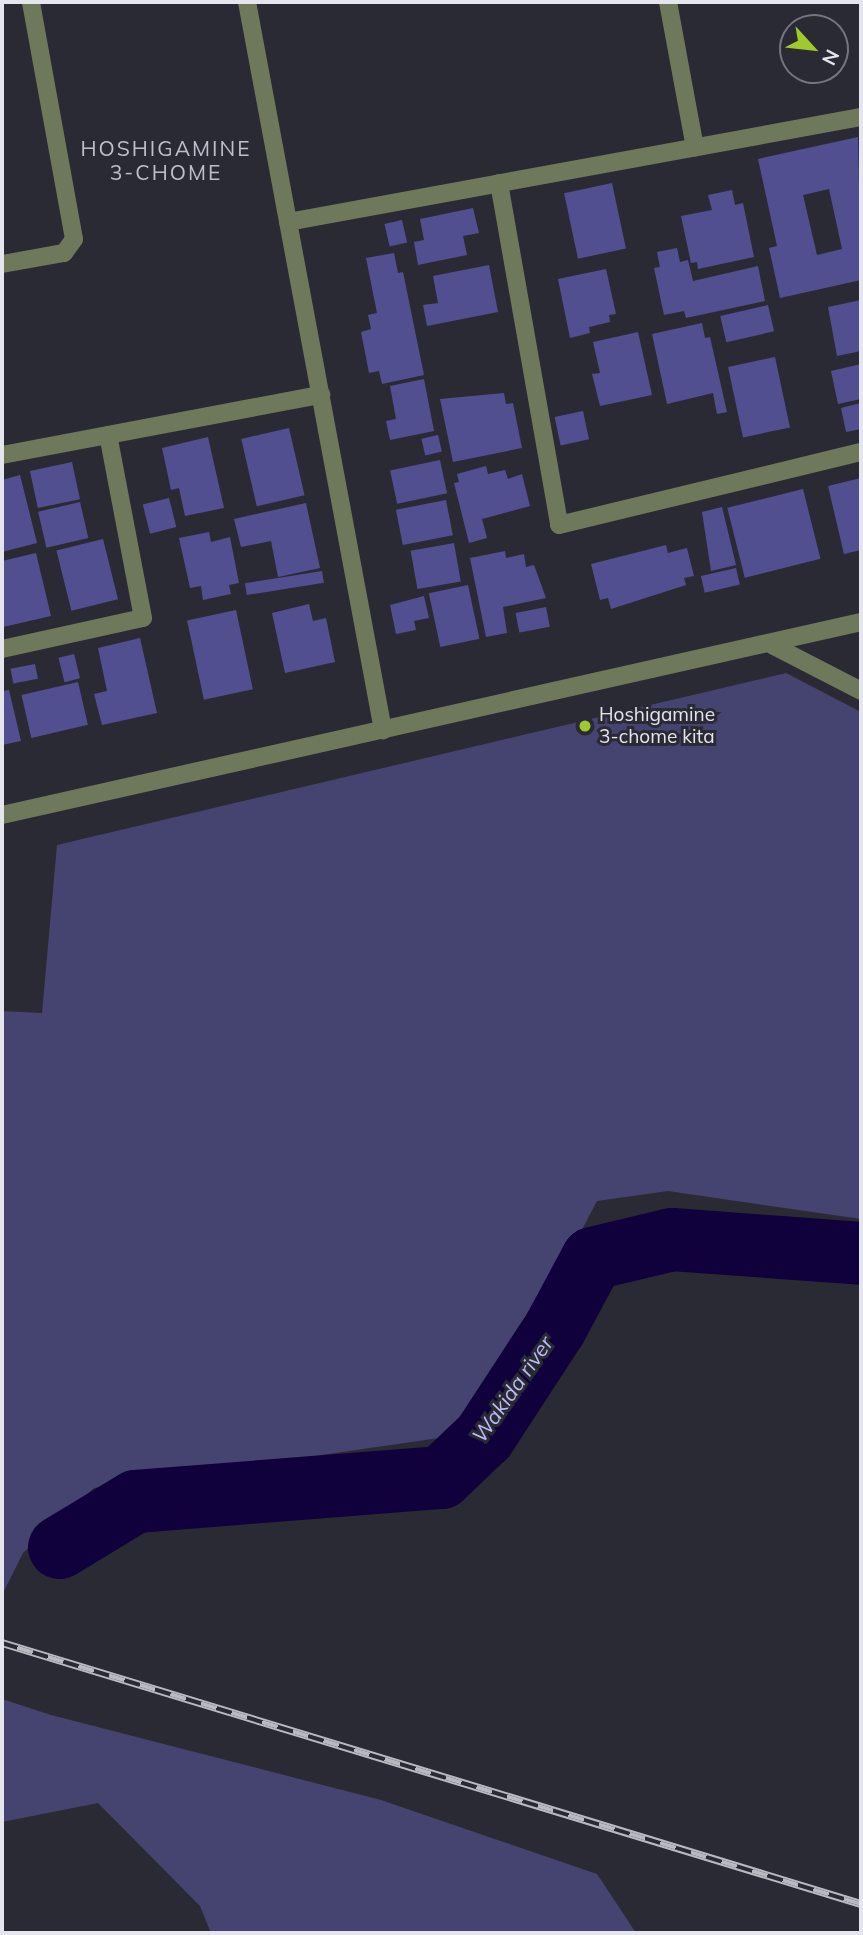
<!DOCTYPE html>
<style>
body{margin:0}
#map{position:relative;width:863px;height:1935px;overflow:hidden;background:#2a2a35;font-family:Mulish,sans-serif}
div>[style]{position:absolute}
.green>*{inset:0;background:#454470}
.river>*{height:63px;margin:-31.5px;padding:0 31.5px;transform-origin:31.5px;border-radius:31.5px;background:#10003b}
.building>*{inset:0;background:#524f90;transform-origin:0 0}
.minor>*{height:18px;margin:-9px;padding:0 9px;transform-origin:9px;border-radius:9px;background:#6e795b}
.rail>*{height:8px;margin-top:-4px;transform-origin:0;background:repeating-linear-gradient(90deg,#2a2a35 0 16px,#b9b9c1 0 32px);box-sizing:border-box;border-block:2px solid #b9b9c1}
.dots>*{width:19px;height:19px;translate:-50% -50%;box-sizing:border-box;border:4px solid #2a2a35;border-radius:50%}
span{translate:-50% -50%;white-space:nowrap;text-align:center;line-height:1.15;-webkit-text-stroke:6px #2a2a35;paint-order:stroke}
.poi-label{font-size:19px;color:#e5e5ed}
.left{translate:0 -50%;text-align:left}
.neighbourhood-label{font-size:21px;color:#bebfcd;letter-spacing:2px}
.water-label{font-size:21px;color:#bbbdf6;font-style:italic}
.frame{position:absolute;inset:0;border:4px solid #e5e5ed;pointer-events:none}
.north{position:absolute;left:779px;top:14px;width:70px;height:70px;box-sizing:border-box;background:#2a2a35;border:2px solid #75757f;border-radius:50%;rotate:117deg;font-size:19px;font-weight:700;line-height:28px;text-align:center;color:#e5e5ed}
.north::after{content:'';display:block;margin:auto;width:24px;height:32px;background:#9fca2d;clip-path:polygon(50% 0,100% 100%,50% 72%,0 100%)}
</style>
<div id="map">
<div class="green">
<i style="clip-path:polygon(786px 673px,861px 712px,861px 1219px,668px 1191px,597px 1201px,536px 1317px,446px 1437px,94px 1488px,23px 1553px,2px 1595px,2px 1011px,42px 1013px,57px 845px)"></i>
<i style="clip-path:polygon(2px 1699px,51px 1715px,381px 1800px,597px 1874px,636px 1933px,211px 1933px,200px 1906px,98px 1803px,2px 1822px)"></i>
</div>
<div class="river">
<i style="left:59px;top:1547px;width:89px;rotate:-31.2deg"></i>
<i style="left:135px;top:1501px;width:307px;rotate:-4.5deg"></i>
<i style="left:441px;top:1477px;width:59px;rotate:-43.6deg"></i>
<i style="left:484px;top:1436px;width:130px;rotate:-56.9deg"></i>
<i style="left:555px;top:1327px;width:78px;rotate:-61.8deg"></i>
<i style="left:592px;top:1258px;width:82px;rotate:-13.4deg"></i>
<i style="left:672px;top:1239px;width:190px;rotate:4.2deg"></i>
</div>
<div class="building">
<i style="clip-path:polygon(evenodd,858px 137px,861px 280px,780px 298px,769px 248px,777px 246px,758px 159px,858px 137px,829px 189px,842px 249px,817px 255px,803px 195px,829px 189px)"></i>
<i style="left:612px;top:183px;width:67px;height:49px;rotate:78deg"></i>
<i style="clip-path:polygon(732px 190px,735px 205px,743px 203px,754px 257px,698px 269px,697px 262px,691px 263px,681px 216px,712px 210px,708px 195px)"></i>
<i style="clip-path:polygon(473px 208px,479px 233px,463px 236px,467px 255px,418px 265px,414px 242px,424px 240px,420px 219px)"></i>
<i style="left:402px;top:220px;width:23px;height:18px;rotate:77deg"></i>
<i style="clip-path:polygon(677px 248px,680px 262px,688px 260px,693px 281px,758px 266px,765px 301px,686px 318px,684px 311px,664px 315px,654px 268px,660px 267px,657px 252px)"></i>
<i style="clip-path:polygon(394px 253px,398px 273px,403px 272px,424px 375px,382px 384px,379px 371px,369px 373px,361px 332px,371px 329px,368px 315px,377px 313px,366px 258px)"></i>
<i style="clip-path:polygon(489px 265px,498px 312px,427px 326px,423px 305px,438px 303px,433px 276px)"></i>
<i style="clip-path:polygon(606px 269px,616px 314px,609px 315px,610px 322px,589px 327px,590px 333px,570px 338px,558px 279px)"></i>
<i style="clip-path:polygon(861px 300px,861px 351px,837px 356px,828px 307px)"></i>
<i style="left:768px;top:305px;width:27px;height:49px;rotate:77deg"></i>
<i style="clip-path:polygon(702px 323px,705px 338px,710px 337px,727px 412px,717px 414px,713px 393px,667px 404px,652px 334px)"></i>
<i style="clip-path:polygon(638px 332px,652px 395px,600px 406px,592px 374px,600px 373px,593px 342px)"></i>
<i style="left:775px;top:357px;width:72px;height:48px;rotate:78deg"></i>
<i style="clip-path:polygon(861px 364px,861px 399px,838px 404px,831px 371px)"></i>
<i style="clip-path:polygon(424px 379px,434px 431px,390px 440px,386px 421px,396px 419px,390px 386px)"></i>
<i style="clip-path:polygon(504px 393px,506px 404px,513px 403px,522px 448px,453px 462px,440px 399px)"></i>
<i style="clip-path:polygon(861px 403px,861px 429px,846px 432px,841px 408px)"></i>
<i style="left:583px;top:411px;width:29px;height:29px;rotate:78deg"></i>
<i style="left:289px;top:428px;width:69px;height:49px;rotate:77deg"></i>
<i style="left:438px;top:435px;width:17px;height:17px;rotate:77deg"></i>
<i style="clip-path:polygon(208px 437px,224px 508px,185px 516px,179px 488px,171px 490px,162px 448px)"></i>
<i style="left:440px;top:460px;width:34px;height:51px;rotate:78deg"></i>
<i style="left:72px;top:462px;width:38px;height:43px;rotate:78deg"></i>
<i style="clip-path:polygon(486px 466px,488px 474px,505px 470px,508px 479px,522px 474px,530px 506px,482px 519px,487px 538px,469px 543px,454px 483px,459px 482px,457px 474px)"></i>
<i style="clip-path:polygon(20px 475px,37px 543px,2px 552px,2px 480px)"></i>
<i style="clip-path:polygon(861px 478px,861px 550px,844px 554px,828px 486px)"></i>
<i style="left:803px;top:489px;width:72px;height:78px;rotate:76deg"></i>
<i style="left:169px;top:498px;width:30px;height:27px;rotate:76deg"></i>
<i style="left:446px;top:500px;width:36px;height:51px;rotate:79deg"></i>
<i style="left:80px;top:502px;width:37px;height:43px;rotate:77deg"></i>
<i style="clip-path:polygon(306px 503px,320px 568px,278px 577px,271px 541px,241px 547px,234px 519px)"></i>
<i style="clip-path:polygon(722px 507px,736px 565px,711px 571px,702px 512px)"></i>
<i style="clip-path:polygon(209px 532px,211px 542px,230px 537px,239px 583px,229px 585px,231px 594px,203px 600px,201px 586px,190px 588px,179px 538px)"></i>
<i style="left:103px;top:539px;width:62px;height:48px;rotate:76deg"></i>
<i style="left:454px;top:543px;width:39px;height:44px;rotate:80deg"></i>
<i style="clip-path:polygon(666px 545px,668px 553px,687px 548px,694px 576px,684px 578px,686px 585px,611px 609px,608px 598px,600px 600px,591px 564px)"></i>
<i style="clip-path:polygon(505px 551px,506px 558px,524px 554px,526px 567px,534px 565px,546px 598px,503px 607px,507px 633px,486px 637px,470px 558px)"></i>
<i style="clip-path:polygon(36px 553px,51px 616px,3px 627px,2px 561px)"></i>
<i style="left:736px;top:568px;width:17px;height:36px;rotate:77deg"></i>
<i style="left:322px;top:571px;width:12px;height:78px;rotate:81deg"></i>
<i style="left:468px;top:585px;width:55px;height:40px;rotate:78deg"></i>
<i style="clip-path:polygon(424px 596px,429px 618px,414px 621px,416px 630px,396px 634px,390px 605px)"></i>
<i style="clip-path:polygon(309px 604px,313px 621px,326px 618px,335px 662px,285px 673px,272px 613px)"></i>
<i style="left:546px;top:607px;width:20px;height:31px;rotate:79deg"></i>
<i style="left:236px;top:610px;width:81px;height:50px;rotate:78deg"></i>
<i style="clip-path:polygon(140px 638px,157px 713px,102px 725px,94px 694px,107px 691px,98px 648px)"></i>
<i style="left:74px;top:654px;width:25px;height:16px;rotate:76deg"></i>
<i style="left:35px;top:664px;width:15px;height:25px;rotate:79deg"></i>
<i style="left:78px;top:682px;width:44px;height:58px;rotate:77deg"></i>
<i style="clip-path:polygon(9px 690px,21px 741px,2px 745px,2px 691px)"></i>
</div>
<div class="minor">
<i style="left:247px;top:2px;width:741px;rotate:79.42deg"></i>
<i style="left:668px;top:2px;width:148px;rotate:79.5deg"></i>
<i style="left:499px;top:183px;width:347px;rotate:80deg"></i>
<i style="left:559px;top:525px;width:311px;rotate:-13.6deg"></i>
<i style="left:288px;top:222px;width:583px;rotate:-10.38deg"></i>
<i style="left:2px;top:264px;width:63px;rotate:-10.1deg"></i>
<i style="left:64px;top:253px;width:17px;rotate:-54deg"></i>
<i style="left:74px;top:239px;width:241px;rotate:-100.3deg"></i>
<i style="left:2px;top:455px;width:325px;rotate:-10.7deg"></i>
<i style="left:772px;top:645px;width:100px;rotate:27.3deg"></i>
<i style="left:2px;top:649px;width:144px;rotate:-12.4deg"></i>
<i style="left:143px;top:618px;width:186px;rotate:-100.8deg"></i>
<i style="left:2px;top:815px;width:880px;rotate:-12.66deg"></i>
</div>
<div class="rail">
<i style="left:2px;top:1643px;width:898px;rotate:16.9deg"></i>
</div>
<div class="dots">
<i style="left:585px;top:726px;background:#9fca2d"></i>
</div>
<div class="poi-label">
<span class="left" style="left:599px;top:726px">Hoshigamine<br>3-chome kita</span>
</div>
<div class="neighbourhood-label">
<span style="left:166px;top:160px">HOSHIGAMINE<br>3-CHOME</span>
</div>
<div class="water-label">
<span style="left:512px;top:1389px;rotate:-55deg">Wakida river</span>
</div>
<div class="frame"></div>
<div class="north">N</div>
</div>
